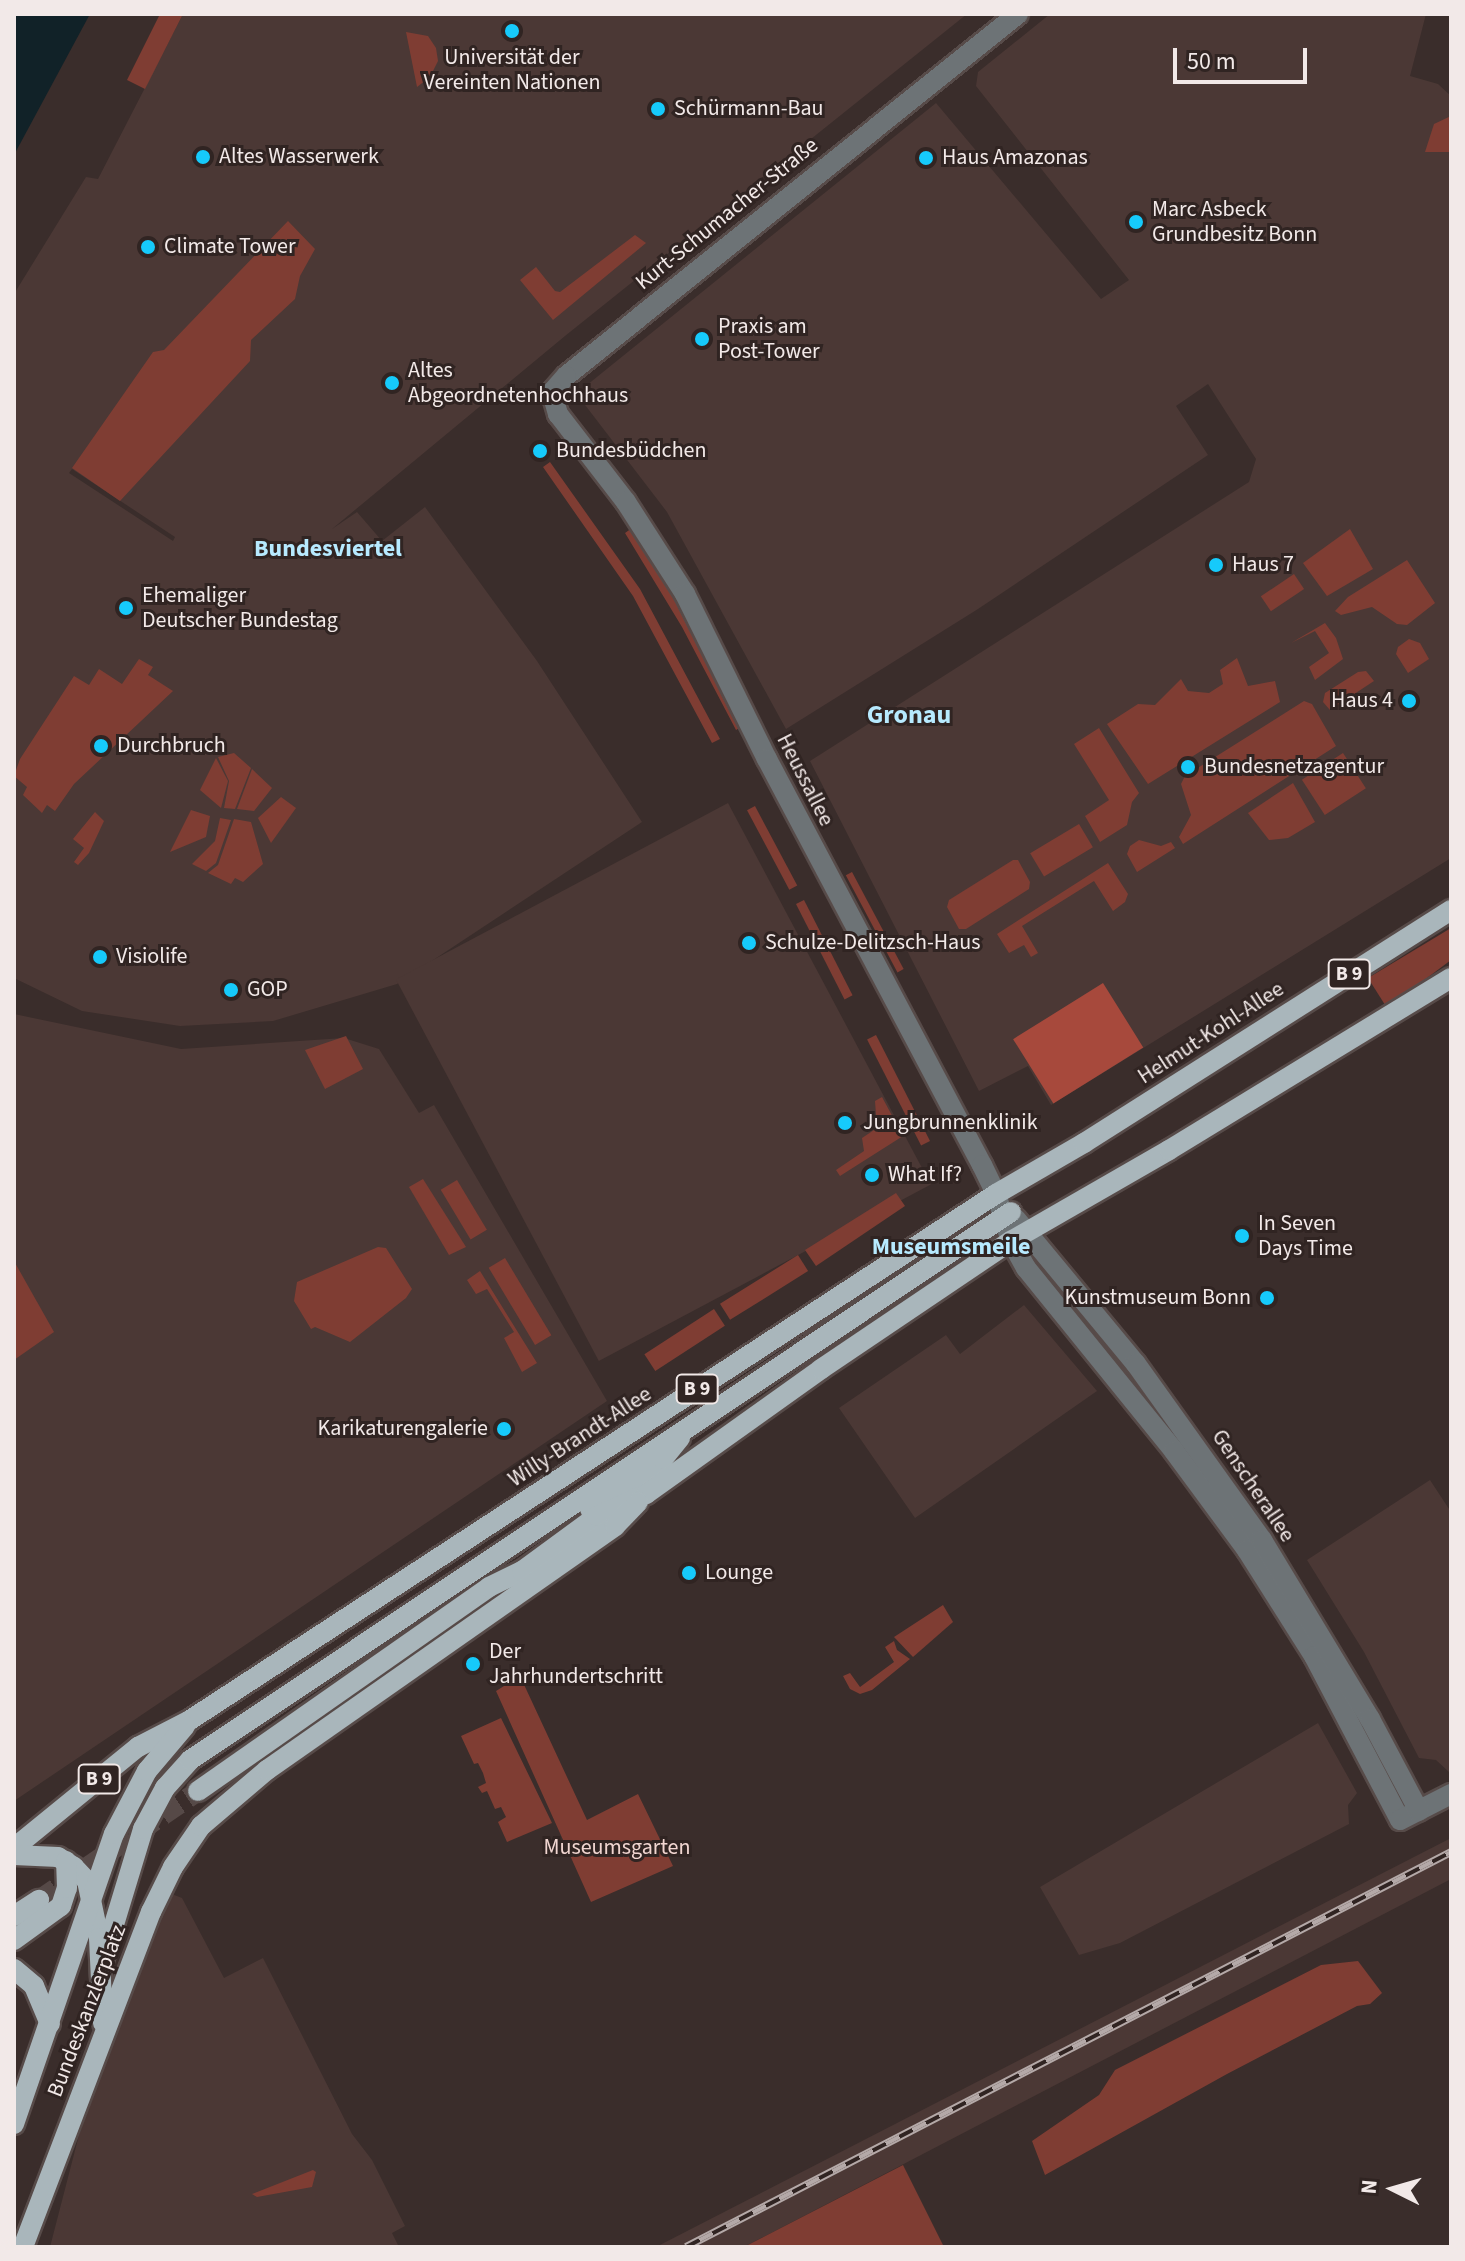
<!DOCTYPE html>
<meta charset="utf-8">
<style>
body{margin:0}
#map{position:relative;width:1465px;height:2261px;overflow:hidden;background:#3a2d2b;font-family:"Source Sans 3",sans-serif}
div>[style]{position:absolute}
.built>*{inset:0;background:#4b3835;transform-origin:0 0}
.green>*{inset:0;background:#7f3d33;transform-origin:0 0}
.forest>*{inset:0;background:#a7493c;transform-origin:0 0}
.water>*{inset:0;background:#112228}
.major-tunnel>*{height:20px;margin-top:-10px;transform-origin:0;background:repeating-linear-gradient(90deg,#564947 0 20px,transparent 0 30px)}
.roads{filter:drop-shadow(2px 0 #574b49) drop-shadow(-2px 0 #574b49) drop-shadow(0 2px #574b49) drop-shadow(0 -2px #574b49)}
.minor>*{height:20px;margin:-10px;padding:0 10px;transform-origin:10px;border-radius:10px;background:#6d7376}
.major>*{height:20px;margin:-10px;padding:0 10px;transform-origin:10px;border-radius:10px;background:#a9b6bb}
.rail>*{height:8px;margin-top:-4px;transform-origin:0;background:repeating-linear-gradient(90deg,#302422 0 15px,#b4a9a8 0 30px);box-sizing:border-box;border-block:2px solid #b4a9a8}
.dots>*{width:22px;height:22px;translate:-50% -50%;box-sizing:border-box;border:4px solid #302422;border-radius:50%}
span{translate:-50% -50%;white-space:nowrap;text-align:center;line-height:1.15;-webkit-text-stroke:6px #302422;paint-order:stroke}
.shield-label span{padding:2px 6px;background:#302422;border:2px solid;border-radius:6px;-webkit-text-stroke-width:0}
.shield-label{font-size:20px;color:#f2e9e8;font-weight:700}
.poi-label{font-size:22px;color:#f2e9e8}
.left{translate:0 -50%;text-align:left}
.right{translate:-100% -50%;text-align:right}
.street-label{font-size:22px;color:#f2e9e8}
.park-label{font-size:22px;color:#f1d6d1}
.neighbourhood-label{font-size:24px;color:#b7eaff;font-weight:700}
.quarter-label{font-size:26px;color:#b7eaff;font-weight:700}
.frame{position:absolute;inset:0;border:16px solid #f2e9e8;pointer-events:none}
.north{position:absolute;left:1353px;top:2149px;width:80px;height:80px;-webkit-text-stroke:6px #302422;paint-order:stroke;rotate:275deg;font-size:22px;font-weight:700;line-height:32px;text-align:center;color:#f2e9e8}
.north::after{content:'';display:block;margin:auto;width:28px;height:36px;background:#f2e9e8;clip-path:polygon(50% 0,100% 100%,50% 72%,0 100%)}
.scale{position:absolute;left:1173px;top:48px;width:134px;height:36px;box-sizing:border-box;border:4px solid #f2e9e8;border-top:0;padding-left:10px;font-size:24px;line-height:28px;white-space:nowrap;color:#f2e9e8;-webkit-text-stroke:6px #302422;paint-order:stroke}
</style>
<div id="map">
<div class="built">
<i style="clip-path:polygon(evenodd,183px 14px,967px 14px,565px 336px,332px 529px,357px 512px,382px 541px,425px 507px,537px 661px,642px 822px,397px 984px,273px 1021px,180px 1026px,82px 1011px,14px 978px,14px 294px,86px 177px,98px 179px,183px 14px,72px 469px,175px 537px,173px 541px,69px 473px,72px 469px)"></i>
<i style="clip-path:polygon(1050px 14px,1426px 14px,1410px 76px,1438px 84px,1451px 96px,1451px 858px,1051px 1105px,1028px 1066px,979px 1091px,810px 761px,1249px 482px,1256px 459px,1208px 384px,1176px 406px,1208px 455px,978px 609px,786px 729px,667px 512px,582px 401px,587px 385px,936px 103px,1101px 299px,1129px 280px,976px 86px,978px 72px)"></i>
<i style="left:728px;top:803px;width:432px;height:376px;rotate:62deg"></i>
<i style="clip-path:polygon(14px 1014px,181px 1049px,344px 1038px,379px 1049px,419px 1113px,434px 1105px,607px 1401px,14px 1801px)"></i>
<i style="clip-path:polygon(1024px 1305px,1097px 1391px,915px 1518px,839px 1408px,946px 1335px,960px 1354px)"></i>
<i style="clip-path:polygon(1430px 1480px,1451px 1512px,1449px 1772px,1436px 1760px,1419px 1758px,1364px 1652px,1307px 1560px)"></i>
<i style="clip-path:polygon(1318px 1723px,1357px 1793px,1348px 1805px,1349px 1824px,1120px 1943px,1079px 1955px,1040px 1887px)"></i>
<i style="clip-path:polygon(1451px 1838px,1451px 1879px,744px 2247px,656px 2247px)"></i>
<i style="clip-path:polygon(169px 1893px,182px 1898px,224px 1978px,263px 1958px,352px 2134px,372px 2160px,405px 2226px,392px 2233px,399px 2247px,50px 2247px,79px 2135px)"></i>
</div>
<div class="green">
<i style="clip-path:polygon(160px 14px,183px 14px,145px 89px,127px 80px)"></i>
<i style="clip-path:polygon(406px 32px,428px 36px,436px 48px,438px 61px,430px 77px,417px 87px)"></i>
<i style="clip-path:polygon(1451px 116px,1451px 152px,1425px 152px,1434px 124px)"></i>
<i style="clip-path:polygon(288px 221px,315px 249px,300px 276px,295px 299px,251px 340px,250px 361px,120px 501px,72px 468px,153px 352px,164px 350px)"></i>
<i style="clip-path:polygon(635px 235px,646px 243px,553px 320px,520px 280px,536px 267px,555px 291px,560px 292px)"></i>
<i style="clip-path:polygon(550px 462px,640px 589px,720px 739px,712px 743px,633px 596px,543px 467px)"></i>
<i style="clip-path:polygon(632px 528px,693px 630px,741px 727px,736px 730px,682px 627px,625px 533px)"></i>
<i style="clip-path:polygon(1350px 529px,1373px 569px,1327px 596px,1303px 563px)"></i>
<i style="clip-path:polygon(1407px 560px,1435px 603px,1407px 625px,1397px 624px,1372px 607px,1341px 615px,1335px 611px,1348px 597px)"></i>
<i style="left:1294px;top:574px;width:18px;height:40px;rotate:56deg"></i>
<i style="clip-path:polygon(1325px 623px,1336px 638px,1343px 659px,1315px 680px,1309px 667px,1329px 653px,1315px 631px,1291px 643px)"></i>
<i style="clip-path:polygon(1409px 639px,1420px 643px,1429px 659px,1408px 673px,1396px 654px,1398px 647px)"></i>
<i style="clip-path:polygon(1237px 658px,1248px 686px,1275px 681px,1280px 702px,1148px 784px,1107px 724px,1138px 704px,1155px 705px,1181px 679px,1188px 691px,1209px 693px,1223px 684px,1220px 670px)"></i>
<i style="clip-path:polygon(139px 659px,153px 667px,148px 675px,173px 691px,74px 784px,55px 811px,47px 805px,42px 813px,23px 795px,27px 787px,14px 776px,20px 759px,74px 676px,89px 685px,99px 669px,122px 684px)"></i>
<i style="clip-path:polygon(1366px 671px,1374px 681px,1330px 710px,1323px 702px,1325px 693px,1358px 672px)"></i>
<i style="clip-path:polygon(1304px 701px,1312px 704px,1336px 746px,1183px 844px,1179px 837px,1191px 815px,1181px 784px,1185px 776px)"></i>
<i style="clip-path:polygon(1099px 728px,1139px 793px,1132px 802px,1127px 825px,1100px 842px,1085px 816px,1109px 800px,1074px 744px)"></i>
<i style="clip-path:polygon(234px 753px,251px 768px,235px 809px,224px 808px,229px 781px,218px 757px)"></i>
<i style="left:1343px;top:753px;width:42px;height:49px;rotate:57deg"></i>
<i style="clip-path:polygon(216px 758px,228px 781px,221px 808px,200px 790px)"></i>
<i style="clip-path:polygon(252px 769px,272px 788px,254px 811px,237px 809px)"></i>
<i style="clip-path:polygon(1293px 783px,1315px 822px,1288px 838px,1269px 840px,1248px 813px)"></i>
<i style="clip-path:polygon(281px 797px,296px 808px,271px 843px,258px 818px)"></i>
<i style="left:755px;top:806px;width:90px;height:9px;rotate:62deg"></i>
<i style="clip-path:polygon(191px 810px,210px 816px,206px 837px,170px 852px)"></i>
<i style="clip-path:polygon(95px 812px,104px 821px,89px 853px,78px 865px,74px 862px,84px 848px,73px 839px)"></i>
<i style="clip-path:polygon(220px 818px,231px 820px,216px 863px,206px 871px,192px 864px,215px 841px)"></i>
<i style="clip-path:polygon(234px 819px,251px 822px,263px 864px,243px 882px,235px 878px,231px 884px,208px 873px,218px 865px)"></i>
<i style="left:1079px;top:824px;width:27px;height:57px;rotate:59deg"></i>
<i style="clip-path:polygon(1139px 840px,1161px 846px,1171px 842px,1175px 848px,1137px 872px,1127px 854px,1130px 846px)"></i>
<i style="clip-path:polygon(1013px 860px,1018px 860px,1030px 882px,1029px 889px,966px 929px,959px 929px,947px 907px,949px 900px)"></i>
<i style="clip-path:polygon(1108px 863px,1128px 894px,1125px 902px,1113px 911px,1094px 881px,1022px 926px,1038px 953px,1031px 957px,1024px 945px,1009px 953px,997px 934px)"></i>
<i style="left:852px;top:872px;width:110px;height:7px;rotate:62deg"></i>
<i style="left:804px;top:900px;width:107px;height:9px;rotate:63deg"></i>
<i style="clip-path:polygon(1451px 928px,1451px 960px,1387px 1008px,1368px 978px)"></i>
<i style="left:876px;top:1035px;width:119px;height:10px;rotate:63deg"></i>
<i style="clip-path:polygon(346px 1036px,363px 1069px,325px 1089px,305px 1050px)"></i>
<i style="clip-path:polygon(882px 1097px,903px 1136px,840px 1176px,836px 1170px,864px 1151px,862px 1138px,877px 1128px,871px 1117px,876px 1115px,875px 1101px)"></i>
<i style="clip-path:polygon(423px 1179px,466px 1247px,449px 1255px,409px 1187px)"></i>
<i style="left:457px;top:1180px;width:58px;height:19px;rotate:59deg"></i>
<i style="clip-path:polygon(896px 1193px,905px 1206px,816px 1266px,805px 1250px)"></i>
<i style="clip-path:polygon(378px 1247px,386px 1248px,412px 1289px,406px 1298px,350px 1342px,315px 1327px,311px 1329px,294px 1301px,297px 1282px)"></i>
<i style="left:798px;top:1255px;width:19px;height:92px;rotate:58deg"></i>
<i style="left:505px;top:1258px;width:90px;height:19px;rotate:59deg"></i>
<i style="clip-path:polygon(14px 1261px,54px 1332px,14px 1360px)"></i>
<i style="clip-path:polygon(1045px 1268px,1098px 1329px,1163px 1414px,1160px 1417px,1039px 1272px)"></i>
<i style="clip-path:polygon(480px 1271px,537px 1363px,522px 1372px,504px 1338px,514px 1332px,487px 1289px,476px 1294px,467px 1280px)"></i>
<i style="left:714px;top:1309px;width:20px;height:83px;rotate:57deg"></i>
<i style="clip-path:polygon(943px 1605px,953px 1622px,913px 1657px,894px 1637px)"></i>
<i style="clip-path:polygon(894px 1641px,897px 1650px,910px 1659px,872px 1690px,860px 1694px,850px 1689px,843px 1676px,850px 1673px,860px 1687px,894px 1662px,885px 1647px)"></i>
<i style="clip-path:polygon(520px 1676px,587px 1820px,638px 1794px,673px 1866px,591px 1902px,496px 1691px)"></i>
<i style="clip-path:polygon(501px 1718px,552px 1823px,507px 1842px,498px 1822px,506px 1817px,501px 1807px,495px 1809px,487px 1791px,482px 1793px,478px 1787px,486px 1783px,483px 1773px,478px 1763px,474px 1764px,461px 1736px)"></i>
<i style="clip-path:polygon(1358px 1961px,1382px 1993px,1370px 2004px,1357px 2006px,1227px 2074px,1045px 2175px,1032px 2141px,1099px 2095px,1115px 2070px,1321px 1965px)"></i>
<i style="clip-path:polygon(903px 2165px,944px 2247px,744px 2247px)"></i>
<i style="clip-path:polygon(313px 2170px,316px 2172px,312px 2187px,257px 2197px,252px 2194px)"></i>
</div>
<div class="forest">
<i style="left:1103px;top:983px;width:76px;height:106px;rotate:58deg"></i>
</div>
<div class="water">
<i style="clip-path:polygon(14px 14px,90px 14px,14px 155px)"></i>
</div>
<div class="major-tunnel">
<i style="left:39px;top:1900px;width:193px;rotate:-34.4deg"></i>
</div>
<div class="roads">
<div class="minor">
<i style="left:1018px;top:14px;width:579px;rotate:141.31deg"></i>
<i style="left:566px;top:376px;width:20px;rotate:131deg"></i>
<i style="left:553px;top:391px;width:9px;rotate:84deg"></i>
<i style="left:554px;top:400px;width:15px;rotate:74deg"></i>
<i style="left:558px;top:414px;width:111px;rotate:52.3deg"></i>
<i style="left:626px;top:502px;width:109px;rotate:57.3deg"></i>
<i style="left:685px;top:594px;width:184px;rotate:63.6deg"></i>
<i style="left:767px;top:759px;width:459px;rotate:62.1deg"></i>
<i style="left:982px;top:1165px;width:32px;rotate:64deg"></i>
<i style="left:996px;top:1194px;width:49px;rotate:72.3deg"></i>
<i style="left:1011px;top:1241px;width:31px;rotate:61deg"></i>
<i style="left:1026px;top:1268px;width:235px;rotate:51deg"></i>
<i style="left:1174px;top:1451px;width:123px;rotate:53.6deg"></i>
<i style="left:1247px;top:1550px;width:125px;rotate:57.7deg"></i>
<i style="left:1314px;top:1656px;width:185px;rotate:62.3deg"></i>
<i style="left:1400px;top:1820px;width:57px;rotate:-27deg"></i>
<i style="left:1016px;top:1219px;width:188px;rotate:50.4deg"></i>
<i style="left:1136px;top:1364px;width:216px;rotate:54.4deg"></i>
<i style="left:1262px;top:1540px;width:209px;rotate:58.9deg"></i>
<i style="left:1370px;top:1719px;width:104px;rotate:62deg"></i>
</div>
<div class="major">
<i style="left:590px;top:1509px;width:88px;rotate:-34.4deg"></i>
<i style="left:663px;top:1459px;width:27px;rotate:-51deg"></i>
<i style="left:198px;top:1791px;width:355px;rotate:-35deg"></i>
<i style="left:489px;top:1587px;width:37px;rotate:-26deg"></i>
<i style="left:522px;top:1571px;width:93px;rotate:-36.3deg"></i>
<i style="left:597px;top:1516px;width:54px;rotate:-24.2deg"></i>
<i style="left:646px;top:1494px;width:215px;rotate:-35.5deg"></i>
<i style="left:821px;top:1369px;width:229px;rotate:-34deg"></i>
<i style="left:1011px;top:1241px;width:182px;rotate:-29.9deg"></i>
<i style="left:1169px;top:1150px;width:330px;rotate:-31.4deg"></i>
<i style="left:14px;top:1848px;width:160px;rotate:-39.2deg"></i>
<i style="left:138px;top:1747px;width:59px;rotate:-27.4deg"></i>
<i style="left:190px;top:1720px;width:962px;rotate:-33.13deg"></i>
<i style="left:996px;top:1194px;width:102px;rotate:-30.1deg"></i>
<i style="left:1084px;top:1143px;width:435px;rotate:-32.4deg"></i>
<i style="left:14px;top:1855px;width:44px;rotate:2.6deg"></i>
<i style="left:58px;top:1857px;width:19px;rotate:32deg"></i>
<i style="left:74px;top:1867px;width:19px;rotate:47deg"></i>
<i style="left:87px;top:1881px;width:58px;rotate:78.1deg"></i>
<i style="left:99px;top:1938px;width:85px;rotate:87.3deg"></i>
<i style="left:14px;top:1916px;width:30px;rotate:-33deg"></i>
<i style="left:14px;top:1940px;width:58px;rotate:-35.9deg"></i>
<i style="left:61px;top:1906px;width:19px;rotate:-72deg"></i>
<i style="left:67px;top:1888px;width:27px;rotate:-92deg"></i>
<i style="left:102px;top:1964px;width:141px;rotate:-73.1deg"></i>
<i style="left:143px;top:1829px;width:47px;rotate:-61.8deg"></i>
<i style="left:165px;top:1788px;width:38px;rotate:-48deg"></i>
<i style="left:190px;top:1760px;width:987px;rotate:-33.72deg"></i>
<i style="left:14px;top:1969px;width:26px;rotate:40deg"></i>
<i style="left:34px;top:1986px;width:41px;rotate:67.2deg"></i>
<i style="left:14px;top:2124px;width:307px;rotate:-71deg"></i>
<i style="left:114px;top:1834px;width:71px;rotate:-62.4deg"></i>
<i style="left:147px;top:1771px;width:59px;rotate:-49.8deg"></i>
<i style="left:23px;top:2247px;width:359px;rotate:-69.1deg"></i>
<i style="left:151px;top:1912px;width:50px;rotate:-63.9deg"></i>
<i style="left:173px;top:1867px;width:50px;rotate:-55.7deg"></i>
<i style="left:201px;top:1826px;width:87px;rotate:-40.3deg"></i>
<i style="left:267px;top:1770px;width:425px;rotate:-35deg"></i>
<i style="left:615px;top:1526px;width:33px;rotate:-46deg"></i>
</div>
</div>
<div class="rail">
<i style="left:686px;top:2247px;width:861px;rotate:-27.31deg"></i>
</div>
<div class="dots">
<i style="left:512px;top:31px;background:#16cafb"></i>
<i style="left:658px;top:109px;background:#16cafb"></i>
<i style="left:203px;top:157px;background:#16cafb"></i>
<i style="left:926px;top:158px;background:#16cafb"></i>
<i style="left:1136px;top:222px;background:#16cafb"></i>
<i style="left:148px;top:247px;background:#16cafb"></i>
<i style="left:702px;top:339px;background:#16cafb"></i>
<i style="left:392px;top:383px;background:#16cafb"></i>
<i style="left:540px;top:451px;background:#16cafb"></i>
<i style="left:1216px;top:565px;background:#16cafb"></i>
<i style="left:126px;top:608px;background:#16cafb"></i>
<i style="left:1409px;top:701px;background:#16cafb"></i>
<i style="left:101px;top:746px;background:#16cafb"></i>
<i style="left:1188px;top:767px;background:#16cafb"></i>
<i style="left:749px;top:943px;background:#16cafb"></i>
<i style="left:100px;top:957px;background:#16cafb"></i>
<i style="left:231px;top:990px;background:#16cafb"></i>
<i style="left:845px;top:1123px;background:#16cafb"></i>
<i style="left:872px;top:1175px;background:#16cafb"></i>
<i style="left:1242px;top:1236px;background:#16cafb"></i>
<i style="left:1267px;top:1298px;background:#16cafb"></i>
<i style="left:504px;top:1429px;background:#16cafb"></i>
<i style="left:689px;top:1573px;background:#16cafb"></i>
<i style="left:473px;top:1664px;background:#16cafb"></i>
</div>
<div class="shield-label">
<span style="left:1349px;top:974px">B 9</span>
<span style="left:697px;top:1389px">B 9</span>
<span style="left:99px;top:1779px">B 9</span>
</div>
<div class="poi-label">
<span style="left:512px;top:70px">Universität der<br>Vereinten Nationen</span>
<span class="left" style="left:674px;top:109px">Schürmann-Bau</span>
<span class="left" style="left:219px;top:157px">Altes Wasserwerk</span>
<span class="left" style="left:942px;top:158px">Haus Amazonas</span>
<span class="left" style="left:1152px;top:222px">Marc Asbeck<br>Grundbesitz Bonn</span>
<span class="left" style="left:164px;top:247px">Climate Tower</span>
<span class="left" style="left:718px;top:339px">Praxis am<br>Post-Tower</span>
<span class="left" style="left:408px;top:383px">Altes<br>Abgeordnetenhochhaus</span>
<span class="left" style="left:556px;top:451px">Bundesbüdchen</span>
<span class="left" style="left:1232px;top:565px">Haus 7</span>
<span class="left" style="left:142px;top:608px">Ehemaliger<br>Deutscher Bundestag</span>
<span class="right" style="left:1393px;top:701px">Haus 4</span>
<span class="left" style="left:117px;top:746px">Durchbruch</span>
<span class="left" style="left:1204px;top:767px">Bundesnetzagentur</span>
<span class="left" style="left:765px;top:943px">Schulze-Delitzsch-Haus</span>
<span class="left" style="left:116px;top:957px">Visiolife</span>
<span class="left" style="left:247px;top:990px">GOP</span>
<span class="left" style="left:863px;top:1123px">Jungbrunnenklinik</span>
<span class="left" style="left:888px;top:1175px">What If?</span>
<span class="left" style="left:1258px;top:1236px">In Seven<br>Days Time</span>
<span class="right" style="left:1251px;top:1298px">Kunstmuseum Bonn</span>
<span class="right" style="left:488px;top:1429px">Karikaturengalerie</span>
<span class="left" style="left:705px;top:1573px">Lounge</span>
<span class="left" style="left:489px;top:1664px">Der<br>Jahrhundertschritt</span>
</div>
<div class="street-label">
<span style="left:727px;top:214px;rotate:-39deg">Kurt-Schumacher-Straße</span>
<span style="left:805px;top:780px;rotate:63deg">Heussallee</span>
<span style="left:1211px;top:1033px;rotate:-33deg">Helmut-Kohl-Allee</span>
<span style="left:580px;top:1437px;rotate:-33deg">Willy-Brandt-Allee</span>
<span style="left:1253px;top:1486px;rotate:56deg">Genscherallee</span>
<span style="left:87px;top:2011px;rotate:-69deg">Bundeskanzlerplatz</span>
</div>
<div class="park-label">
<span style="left:617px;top:1848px">Museumsgarten</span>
</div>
<div class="neighbourhood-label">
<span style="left:328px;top:549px">Bundesviertel</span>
<span style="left:951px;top:1247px">Museumsmeile</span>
</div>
<div class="quarter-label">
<span style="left:909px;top:715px">Gronau</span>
</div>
<div class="frame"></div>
<div class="north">N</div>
<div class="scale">50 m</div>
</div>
